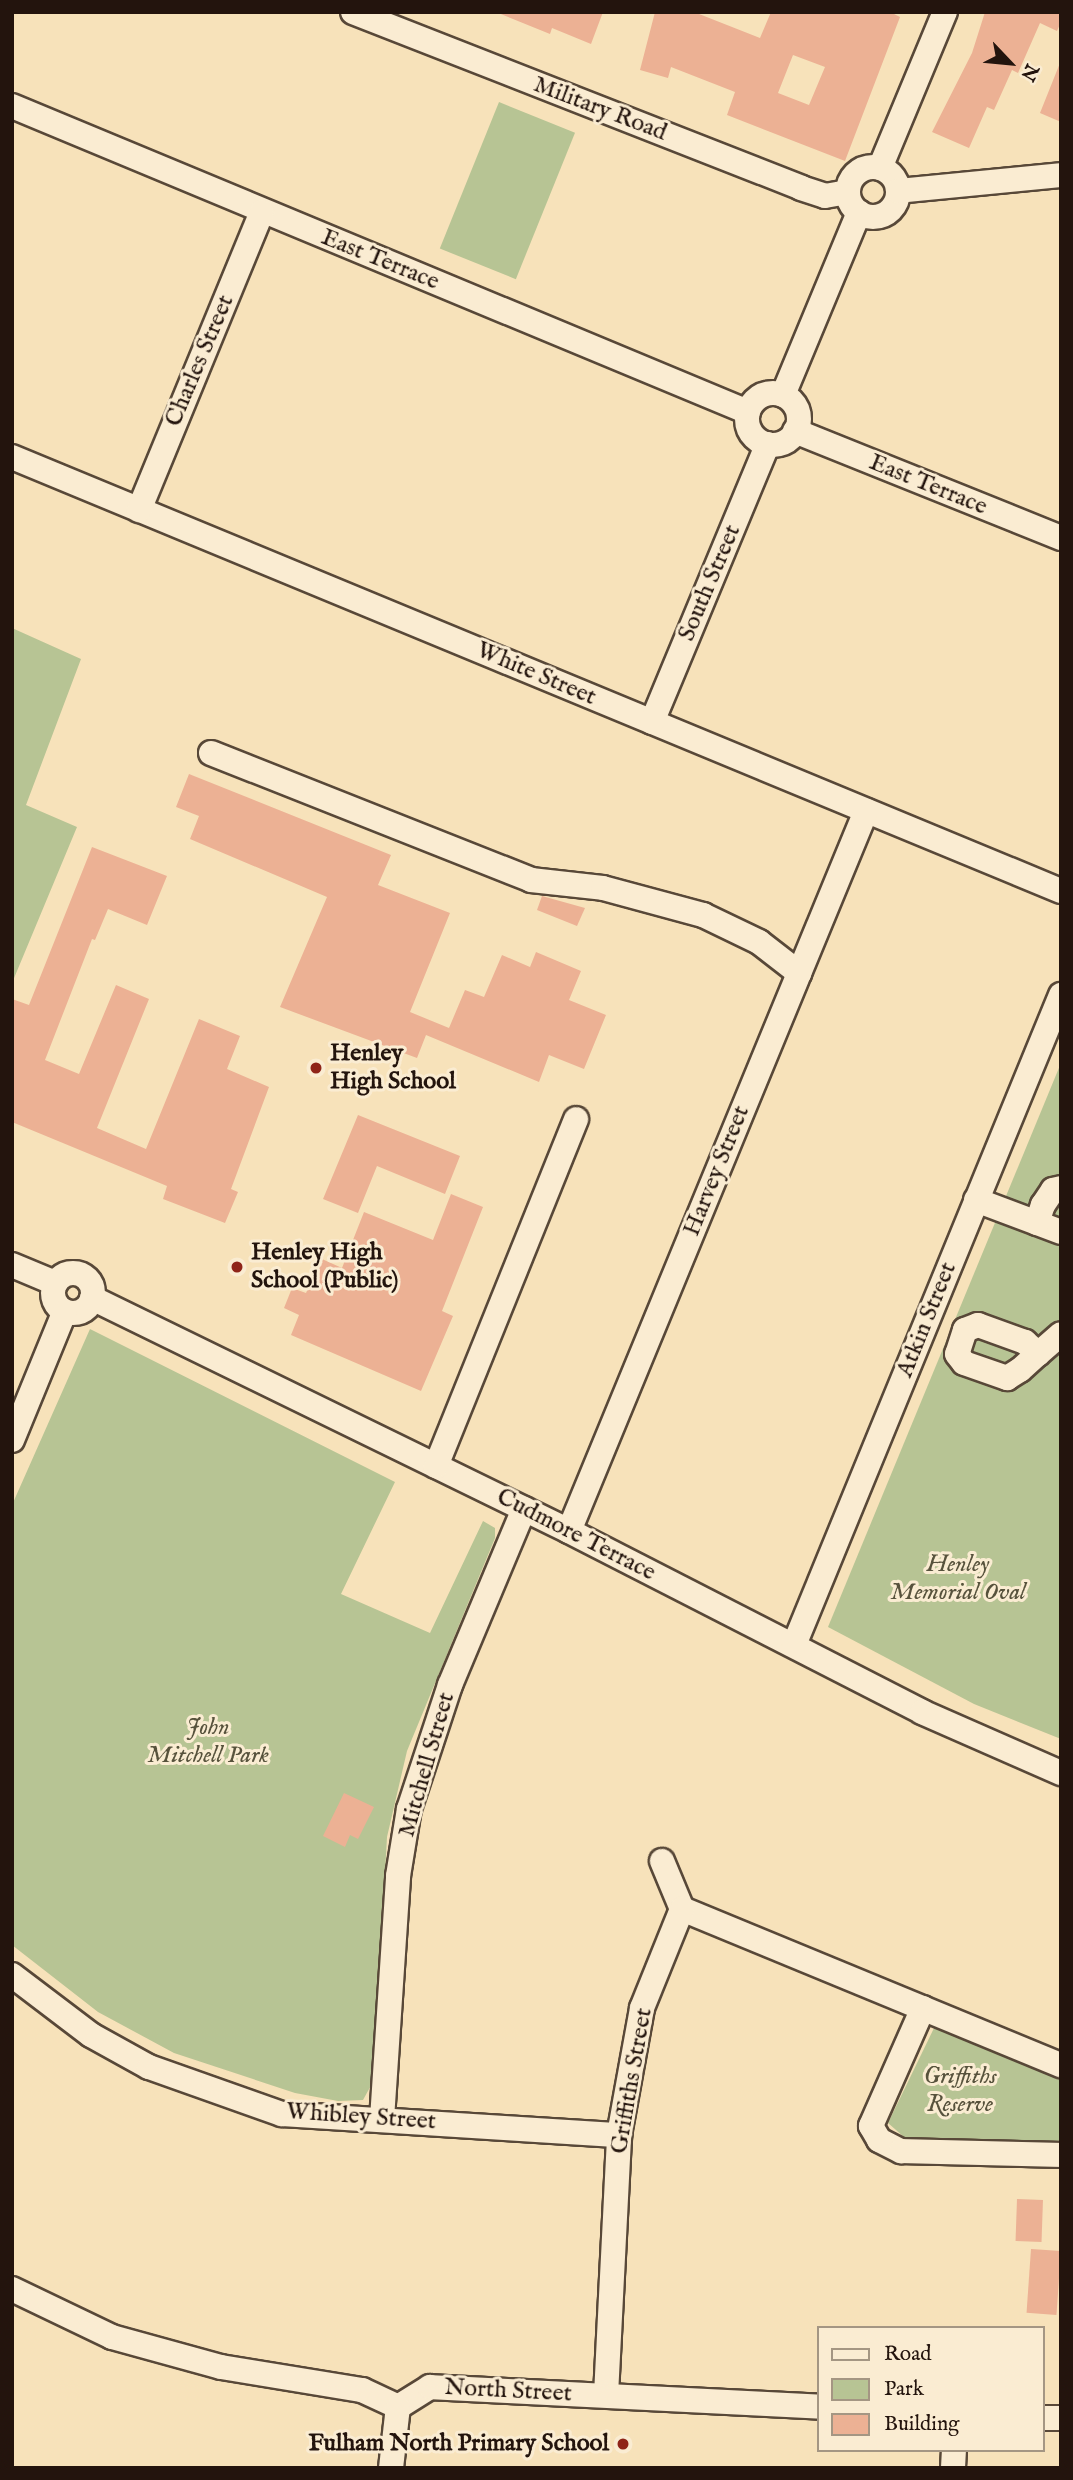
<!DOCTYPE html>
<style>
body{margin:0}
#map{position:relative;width:1073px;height:2480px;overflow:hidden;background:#f7e2ba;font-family:"IM FELL English",serif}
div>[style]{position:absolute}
.green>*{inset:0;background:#b7c494;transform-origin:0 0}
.building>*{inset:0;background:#ecb194;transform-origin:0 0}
.roads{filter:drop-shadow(2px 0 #584838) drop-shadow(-2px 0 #584838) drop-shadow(0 2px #584838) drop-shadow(0 -2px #584838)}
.minor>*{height:24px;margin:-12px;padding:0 12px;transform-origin:12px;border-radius:12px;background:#faecd2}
.minor>.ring{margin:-12px;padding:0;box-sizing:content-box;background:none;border:24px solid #faecd2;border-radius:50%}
.dots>*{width:19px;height:19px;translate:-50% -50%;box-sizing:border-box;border:4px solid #faecd2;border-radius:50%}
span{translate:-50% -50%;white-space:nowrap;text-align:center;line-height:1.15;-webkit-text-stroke:6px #faecd2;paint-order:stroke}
.street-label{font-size:24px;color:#23140d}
.poi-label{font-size:24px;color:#23140d;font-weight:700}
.left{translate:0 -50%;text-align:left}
.right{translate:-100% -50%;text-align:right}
.park-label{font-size:24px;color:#57523c;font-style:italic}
.frame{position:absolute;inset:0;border:14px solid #23140d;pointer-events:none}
.legend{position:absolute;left:817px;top:2326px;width:228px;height:126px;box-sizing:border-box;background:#faecd2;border:2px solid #a49683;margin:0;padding:9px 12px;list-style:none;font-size:21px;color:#23140d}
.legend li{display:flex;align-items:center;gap:14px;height:35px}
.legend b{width:35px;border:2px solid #a49683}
.north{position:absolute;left:975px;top:28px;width:70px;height:70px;-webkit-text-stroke:5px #faecd2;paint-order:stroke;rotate:116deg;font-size:19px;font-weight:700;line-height:28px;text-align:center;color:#23140d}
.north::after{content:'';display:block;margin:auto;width:24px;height:32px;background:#23140d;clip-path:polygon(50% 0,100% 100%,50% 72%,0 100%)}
</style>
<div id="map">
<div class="green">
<i style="left:499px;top:102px;width:82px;height:158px;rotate:22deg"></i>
<i style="clip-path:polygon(12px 628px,81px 659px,26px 805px,77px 827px,12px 983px)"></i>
<i style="clip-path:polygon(1061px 1063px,1061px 1739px,974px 1704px,828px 1627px)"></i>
<i style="clip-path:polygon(90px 1329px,395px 1482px,341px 1594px,430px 1633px,483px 1521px,495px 1528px,495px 1538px,407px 1751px,387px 1837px,374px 2080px,363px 2100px,338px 2101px,295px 2093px,174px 2053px,98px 2012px,12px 1945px,12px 1505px)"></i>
<i style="clip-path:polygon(935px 2026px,1061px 2080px,1061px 2146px,904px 2137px,888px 2123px)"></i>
</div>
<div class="building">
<i style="clip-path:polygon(496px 12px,603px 12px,591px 44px,552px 28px,550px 34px)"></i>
<i style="clip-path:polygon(evenodd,655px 12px,694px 12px,760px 38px,771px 12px,890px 12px,900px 17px,845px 161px,727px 115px,735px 92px,671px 67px,668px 78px,640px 70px,655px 12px,793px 55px,825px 67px,809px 105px,778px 93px,793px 55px)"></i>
<i style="clip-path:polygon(985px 12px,1061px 12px,1061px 22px,1057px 31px,1040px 23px,1018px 73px,1012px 70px,994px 110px,987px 107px,969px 148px,932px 132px,972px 53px)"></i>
<i style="clip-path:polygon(1060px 63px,1061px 63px,1061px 122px,1040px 113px)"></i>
<i style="clip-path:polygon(189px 774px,391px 855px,378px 885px,450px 913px,410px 1012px,449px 1028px,465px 990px,484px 997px,502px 955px,530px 967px,536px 952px,581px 971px,569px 1000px,606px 1015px,584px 1069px,549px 1055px,539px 1082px,426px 1035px,417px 1058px,280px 1007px,327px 897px,190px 839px,199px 816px,176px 807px)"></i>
<i style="clip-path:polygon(92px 847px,167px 876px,147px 925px,108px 909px,95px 940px,92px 939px,45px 1060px,79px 1074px,116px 985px,149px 999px,97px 1128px,146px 1149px,199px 1019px,240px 1036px,227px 1069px,269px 1087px,231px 1189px,238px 1192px,225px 1223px,163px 1199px,167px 1186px,12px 1122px,12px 999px,29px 1005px)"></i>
<i style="clip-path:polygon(542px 896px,585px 908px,577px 926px,537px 910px)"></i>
<i style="clip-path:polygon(358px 1115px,460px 1156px,445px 1194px,377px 1166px,358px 1213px,323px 1199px)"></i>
<i style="clip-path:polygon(451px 1194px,483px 1207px,442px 1311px,453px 1316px,421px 1391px,291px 1335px,299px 1315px,284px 1308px,292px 1288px,306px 1293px,322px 1259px,342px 1268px,364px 1212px,433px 1240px)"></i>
<i style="clip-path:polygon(344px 1793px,374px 1807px,358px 1839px,350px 1835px,345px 1847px,323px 1836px)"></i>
<i style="left:1017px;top:2199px;width:26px;height:42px;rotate:2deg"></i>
<i style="left:1031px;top:2249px;width:30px;height:64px;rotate:4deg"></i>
</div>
<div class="roads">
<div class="minor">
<i style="left:353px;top:12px;width:481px;rotate:21.4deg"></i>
<i style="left:801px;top:188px;width:25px;rotate:18deg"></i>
<i style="left:825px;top:196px;width:23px;rotate:-10deg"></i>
<i style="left:12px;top:106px;width:797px;rotate:22.58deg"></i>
<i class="ring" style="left:848px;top:167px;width:26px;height:26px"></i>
<i style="left:880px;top:168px;width:169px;rotate:-67.4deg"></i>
<i style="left:898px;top:191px;width:164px;rotate:-5.6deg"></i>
<i class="ring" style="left:747px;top:393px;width:28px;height:28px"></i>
<i style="left:783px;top:395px;width:198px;rotate:-67.4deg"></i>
<i style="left:795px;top:431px;width:287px;rotate:21.9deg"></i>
<i style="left:12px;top:457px;width:1135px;rotate:22.48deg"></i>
<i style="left:139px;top:510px;width:322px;rotate:-67.6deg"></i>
<i style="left:652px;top:722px;width:301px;rotate:-67.4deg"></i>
<i style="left:211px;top:753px;width:344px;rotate:21.6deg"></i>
<i style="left:531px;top:880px;width:72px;rotate:6.3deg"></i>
<i style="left:603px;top:888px;width:104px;rotate:15.1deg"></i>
<i style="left:703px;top:915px;width:62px;rotate:25.7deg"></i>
<i style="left:759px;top:942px;width:51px;rotate:37.8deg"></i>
<i style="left:976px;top:1200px;width:91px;rotate:20.6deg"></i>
<i style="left:1037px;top:1223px;width:19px;rotate:-72deg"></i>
<i style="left:1043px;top:1205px;width:18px;rotate:-56deg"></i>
<i style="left:1053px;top:1190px;width:8px;rotate:-14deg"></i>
<i style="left:12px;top:1265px;width:47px;rotate:22.7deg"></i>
<i class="ring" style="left:53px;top:1273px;width:16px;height:16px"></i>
<i style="left:92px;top:1298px;width:531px;rotate:26.03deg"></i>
<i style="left:569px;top:1531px;width:397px;rotate:27.1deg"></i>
<i style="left:922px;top:1712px;width:152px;rotate:23.7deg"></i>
<i style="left:1038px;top:1354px;width:18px;rotate:-137deg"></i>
<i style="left:1025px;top:1342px;width:50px;rotate:-160.1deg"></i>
<i style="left:978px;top:1325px;width:14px;rotate:159deg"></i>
<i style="left:965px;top:1330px;width:25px;rotate:108deg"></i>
<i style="left:957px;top:1354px;width:11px;rotate:52deg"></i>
<i style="left:964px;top:1363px;width:46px;rotate:19.2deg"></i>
<i style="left:1007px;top:1378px;width:15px;rotate:-32deg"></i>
<i style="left:1020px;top:1370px;width:24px;rotate:-42deg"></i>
<i style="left:1038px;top:1354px;width:30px;rotate:-41deg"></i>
<i style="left:12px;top:1440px;width:139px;rotate:-67.7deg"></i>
<i style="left:436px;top:1466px;width:374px;rotate:-68deg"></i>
<i style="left:569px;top:1531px;width:779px;rotate:-67.58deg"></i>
<i style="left:794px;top:1645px;width:703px;rotate:-67.67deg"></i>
<i style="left:662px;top:1861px;width:52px;rotate:67.4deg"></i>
<i style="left:682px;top:1909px;width:410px;rotate:22.4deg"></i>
<i style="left:12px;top:1975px;width:99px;rotate:37.2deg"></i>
<i style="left:91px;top:2035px;width:66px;rotate:28.9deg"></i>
<i style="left:149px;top:2067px;width:141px;rotate:19.5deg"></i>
<i style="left:282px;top:2114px;width:338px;rotate:3.6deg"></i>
<i style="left:923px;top:2008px;width:129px;rotate:113.8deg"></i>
<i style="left:871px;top:2126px;width:16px;rotate:60deg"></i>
<i style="left:879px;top:2140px;width:25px;rotate:27deg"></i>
<i style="left:901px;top:2151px;width:160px;rotate:1.4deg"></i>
<i style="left:382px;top:2119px;width:244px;rotate:-86.2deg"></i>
<i style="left:398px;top:1876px;width:68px;rotate:-80.7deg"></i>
<i style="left:409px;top:1809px;width:131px;rotate:-71.7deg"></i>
<i style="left:450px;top:1685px;width:191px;rotate:-67.2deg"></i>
<i style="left:12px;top:2289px;width:111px;rotate:25.6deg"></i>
<i style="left:112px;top:2337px;width:113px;rotate:15.4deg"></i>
<i style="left:221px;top:2367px;width:143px;rotate:9.3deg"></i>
<i style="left:362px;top:2390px;width:40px;rotate:25deg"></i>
<i style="left:606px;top:2395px;width:260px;rotate:-87.1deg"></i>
<i style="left:619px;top:2135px;width:129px;rotate:-79.7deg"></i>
<i style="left:642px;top:2008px;width:107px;rotate:-68deg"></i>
<i style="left:398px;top:2407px;width:38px;rotate:-32deg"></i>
<i style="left:430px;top:2387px;width:390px;rotate:2.9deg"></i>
<i style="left:1043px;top:2418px;width:18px"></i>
<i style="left:391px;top:2468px;width:61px;rotate:-83.5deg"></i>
<i style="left:953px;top:2468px;width:18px;rotate:-87deg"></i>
</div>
</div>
<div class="dots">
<i style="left:316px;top:1068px;background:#8f2418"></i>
<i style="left:237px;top:1267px;background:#8f2418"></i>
<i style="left:623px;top:2444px;background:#8f2418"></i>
</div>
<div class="street-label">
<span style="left:600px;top:109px;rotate:21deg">Military Road</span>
<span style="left:380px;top:260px;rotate:22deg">East Terrace</span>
<span style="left:200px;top:361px;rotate:-67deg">Charles Street</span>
<span style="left:928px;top:485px;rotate:22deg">East Terrace</span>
<span style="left:710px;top:583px;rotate:-67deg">South Street</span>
<span style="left:536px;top:674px;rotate:23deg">White Street</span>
<span style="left:717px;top:1171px;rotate:-68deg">Harvey Street</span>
<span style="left:927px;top:1320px;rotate:-68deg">Atkin Street</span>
<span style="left:576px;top:1535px;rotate:27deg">Cudmore Terrace</span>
<span style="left:427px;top:1765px;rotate:-74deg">Mitchell Street</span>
<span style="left:632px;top:2081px;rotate:-80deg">Griffiths Street</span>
<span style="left:361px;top:2117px;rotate:4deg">Whibley Street</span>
<span style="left:508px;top:2391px;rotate:3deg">North Street</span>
</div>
<div class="poi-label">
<span class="left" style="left:330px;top:1068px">Henley<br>High School</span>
<span class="left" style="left:251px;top:1267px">Henley High<br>School (Public)</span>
<span class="right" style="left:609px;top:2444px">Fulham North Primary School</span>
</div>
<div class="park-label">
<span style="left:958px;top:1579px">Henley<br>Memorial Oval</span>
<span style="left:208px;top:1742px">John<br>Mitchell Park</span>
<span style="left:960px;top:2091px">Griffiths<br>Reserve</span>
</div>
<div class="frame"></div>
<ul class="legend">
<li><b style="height:9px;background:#faecd2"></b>Road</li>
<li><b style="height:19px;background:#b7c494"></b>Park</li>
<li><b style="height:19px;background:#ecb194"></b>Building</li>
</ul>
<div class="north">N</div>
</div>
